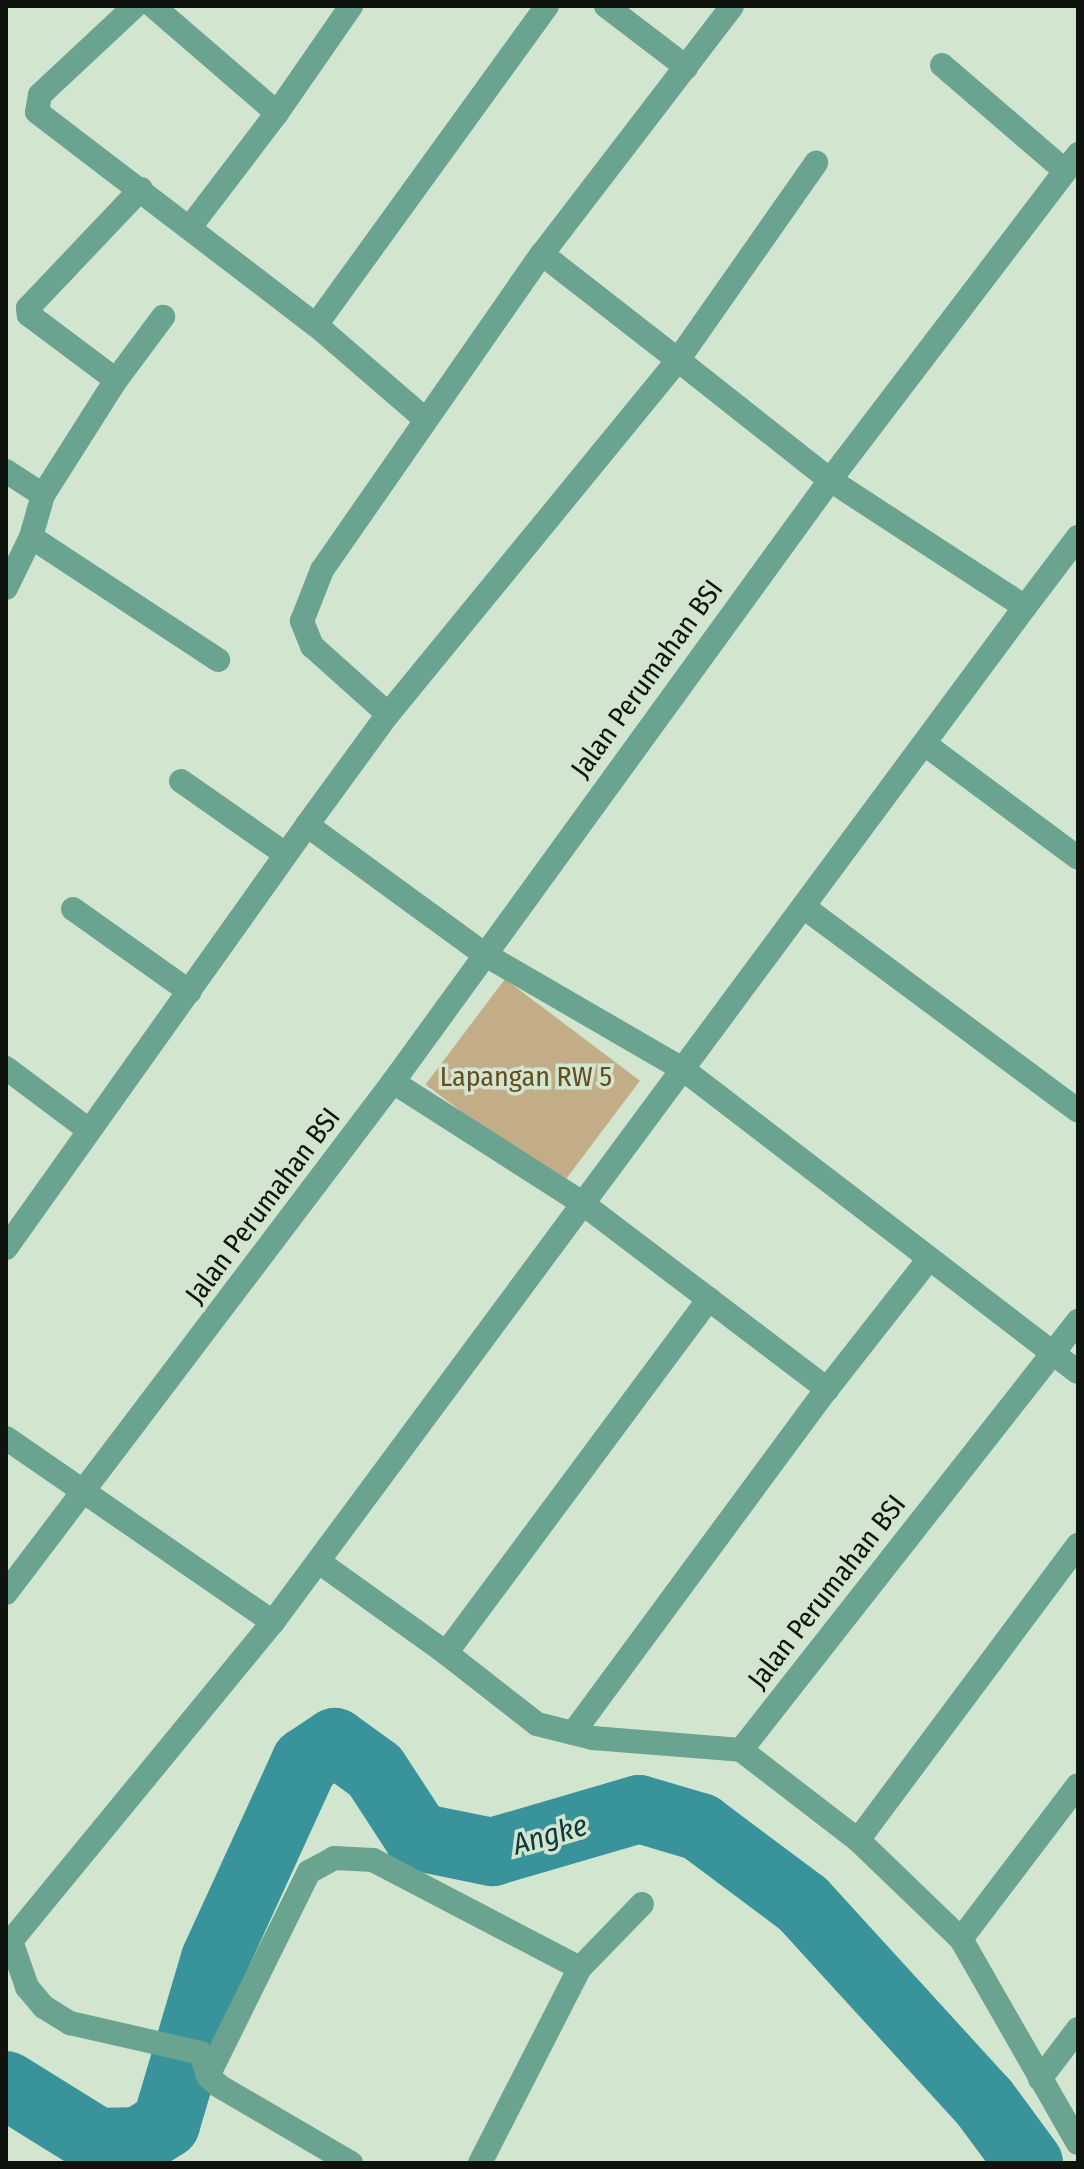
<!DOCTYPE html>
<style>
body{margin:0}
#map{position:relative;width:1084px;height:2169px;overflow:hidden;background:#d2e5cf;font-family:"Fira Sans Condensed",sans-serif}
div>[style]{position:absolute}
.green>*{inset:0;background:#c3ad87;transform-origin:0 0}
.river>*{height:68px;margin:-34px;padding:0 34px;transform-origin:34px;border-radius:34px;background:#39939a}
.street>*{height:24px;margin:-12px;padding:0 12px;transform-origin:12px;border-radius:12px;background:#6ba391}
span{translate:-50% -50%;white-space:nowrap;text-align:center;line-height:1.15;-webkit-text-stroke:7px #d2e5cf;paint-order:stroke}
.street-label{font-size:28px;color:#0e140d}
.park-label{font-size:28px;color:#644d20}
.water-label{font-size:30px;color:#0e393c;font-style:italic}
.frame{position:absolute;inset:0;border:8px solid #0e140d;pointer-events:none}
</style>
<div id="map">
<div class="green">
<i style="left:505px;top:979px;width:169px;height:132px;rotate:37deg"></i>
</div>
<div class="river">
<i style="left:6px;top:2085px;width:108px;rotate:31.8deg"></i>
<i style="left:98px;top:2142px;width:41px;rotate:-1.4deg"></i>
<i style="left:139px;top:2141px;width:32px;rotate:-32deg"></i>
<i style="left:166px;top:2124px;width:172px;rotate:-73.5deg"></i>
<i style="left:215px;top:1959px;width:217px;rotate:-65.4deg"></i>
<i style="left:305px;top:1762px;width:36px;rotate:-34deg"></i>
<i style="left:335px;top:1742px;width:49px;rotate:35.9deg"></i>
<i style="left:375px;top:1771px;width:79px;rotate:56.9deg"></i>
<i style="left:418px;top:1837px;width:76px;rotate:11.5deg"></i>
<i style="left:492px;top:1852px;width:153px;rotate:-16.3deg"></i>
<i style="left:639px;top:1809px;width:64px;rotate:16.4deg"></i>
<i style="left:700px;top:1827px;width:129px;rotate:36.8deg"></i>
<i style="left:803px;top:1904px;width:268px;rotate:47.6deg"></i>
<i style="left:984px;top:2102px;width:76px;rotate:53.6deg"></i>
</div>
<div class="street">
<i style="left:135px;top:6px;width:130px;rotate:136.9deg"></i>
<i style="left:40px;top:95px;width:17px;rotate:100deg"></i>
<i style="left:37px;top:112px;width:351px;rotate:37.4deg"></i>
<i style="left:316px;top:325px;width:145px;rotate:40.8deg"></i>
<i style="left:153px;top:6px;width:164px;rotate:40.8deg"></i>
<i style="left:606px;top:6px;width:101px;rotate:37.3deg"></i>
<i style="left:942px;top:65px;width:161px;rotate:40.7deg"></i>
<i style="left:191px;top:226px;width:142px;rotate:-52.7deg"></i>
<i style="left:277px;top:113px;width:130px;rotate:-55.3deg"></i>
<i style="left:542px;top:254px;width:172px;rotate:37.9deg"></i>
<i style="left:678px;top:360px;width:241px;rotate:-55deg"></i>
<i style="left:316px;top:325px;width:394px;rotate:-54.1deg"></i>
<i style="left:116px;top:380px;width:109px;rotate:-143.2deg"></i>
<i style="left:29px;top:315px;width:7px;rotate:-98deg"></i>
<i style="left:28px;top:308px;width:164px;rotate:-46.5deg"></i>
<i style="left:6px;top:471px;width:44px;rotate:33deg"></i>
<i style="left:31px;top:537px;width:224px;rotate:33.3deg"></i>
<i style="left:6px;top:588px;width:57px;rotate:-63.9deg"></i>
<i style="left:31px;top:537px;width:44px;rotate:-74.1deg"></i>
<i style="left:43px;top:495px;width:136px;rotate:-57.6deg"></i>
<i style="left:116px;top:380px;width:79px;rotate:-53.3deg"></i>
<i style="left:1025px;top:607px;width:88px;rotate:-52.9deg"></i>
<i style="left:388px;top:714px;width:102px;rotate:-138.2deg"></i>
<i style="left:312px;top:646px;width:27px;rotate:-112deg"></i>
<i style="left:302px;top:621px;width:55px;rotate:-68.6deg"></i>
<i style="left:322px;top:570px;width:385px;rotate:-55.2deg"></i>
<i style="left:542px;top:254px;width:312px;rotate:-52.5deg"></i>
<i style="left:926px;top:745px;width:189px;rotate:36.6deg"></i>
<i style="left:181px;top:781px;width:126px;rotate:35deg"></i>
<i style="left:805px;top:908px;width:340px;rotate:36.6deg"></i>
<i style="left:73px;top:909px;width:143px;rotate:35.4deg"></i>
<i style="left:6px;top:1068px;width:104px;rotate:36.8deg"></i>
<i style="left:393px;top:1082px;width:224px;rotate:32.6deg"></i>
<i style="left:582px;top:1203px;width:308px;rotate:37.2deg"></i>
<i style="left:6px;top:1248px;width:519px;rotate:-54.56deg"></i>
<i style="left:307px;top:825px;width:219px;rotate:36.1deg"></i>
<i style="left:484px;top:954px;width:231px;rotate:30.1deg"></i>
<i style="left:684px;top:1070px;width:496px;rotate:37.5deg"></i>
<i style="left:6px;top:1438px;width:324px;rotate:34.6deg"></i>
<i style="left:273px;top:1622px;width:413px;rotate:129.4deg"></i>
<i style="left:11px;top:1941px;width:5px;rotate:-158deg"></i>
<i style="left:319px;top:1562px;width:156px;rotate:35.6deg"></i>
<i style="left:446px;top:1653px;width:115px;rotate:38deg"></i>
<i style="left:537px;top:1724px;width:58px;rotate:14deg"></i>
<i style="left:593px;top:1738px;width:148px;rotate:4.6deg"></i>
<i style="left:6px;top:1593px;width:641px;rotate:-52.86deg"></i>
<i style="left:393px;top:1082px;width:744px;rotate:-54.02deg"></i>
<i style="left:830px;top:480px;width:410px;rotate:-52.7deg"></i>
<i style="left:273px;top:1622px;width:1263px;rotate:-53.47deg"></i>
<i style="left:1025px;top:607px;width:233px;rotate:-146.9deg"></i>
<i style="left:830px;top:480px;width:194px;rotate:-141.7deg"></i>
<i style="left:678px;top:360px;width:458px;rotate:129.3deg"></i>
<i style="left:388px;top:714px;width:137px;rotate:126.1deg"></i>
<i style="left:446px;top:1653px;width:441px;rotate:-53.4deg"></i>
<i style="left:573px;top:1733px;width:428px;rotate:-53.6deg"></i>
<i style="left:827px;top:1389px;width:165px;rotate:-51.9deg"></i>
<i style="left:741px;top:1750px;width:546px;rotate:-51.85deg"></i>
<i style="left:741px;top:1750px;width:148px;rotate:37.6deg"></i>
<i style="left:858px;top:1840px;width:143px;rotate:43.9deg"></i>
<i style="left:961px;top:1939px;width:235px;rotate:60.2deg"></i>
<i style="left:858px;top:1840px;width:368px;rotate:-53.3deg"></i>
<i style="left:961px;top:1939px;width:193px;rotate:-52.8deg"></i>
<i style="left:11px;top:1941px;width:49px;rotate:70.8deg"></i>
<i style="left:27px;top:1987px;width:26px;rotate:50deg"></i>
<i style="left:44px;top:2007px;width:31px;rotate:32deg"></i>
<i style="left:70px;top:2023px;width:134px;rotate:12.9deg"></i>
<i style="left:201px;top:2053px;width:24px;rotate:73deg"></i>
<i style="left:208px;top:2076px;width:15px;rotate:42deg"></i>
<i style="left:219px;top:2086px;width:153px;rotate:30.3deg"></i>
<i style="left:208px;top:2076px;width:228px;rotate:-63.7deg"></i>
<i style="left:309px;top:1872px;width:29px;rotate:-29deg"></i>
<i style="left:334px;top:1858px;width:39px;rotate:3deg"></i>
<i style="left:373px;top:1860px;width:233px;rotate:27.6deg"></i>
<i style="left:1040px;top:2079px;width:63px;rotate:-52.8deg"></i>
<i style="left:480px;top:2163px;width:219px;rotate:-62.9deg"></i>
<i style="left:580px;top:1968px;width:89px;rotate:-45.9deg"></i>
</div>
<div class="street-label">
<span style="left:647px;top:679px;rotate:-54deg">Jalan Perumahan BSI</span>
<span style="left:263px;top:1206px;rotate:-53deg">Jalan Perumahan BSI</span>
<span style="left:827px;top:1592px;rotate:-52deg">Jalan Perumahan BSI</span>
</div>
<div class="park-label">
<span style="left:526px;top:1077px">Lapangan RW 5</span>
</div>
<div class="water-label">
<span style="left:550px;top:1835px;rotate:-16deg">Angke</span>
</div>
<div class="frame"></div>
</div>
